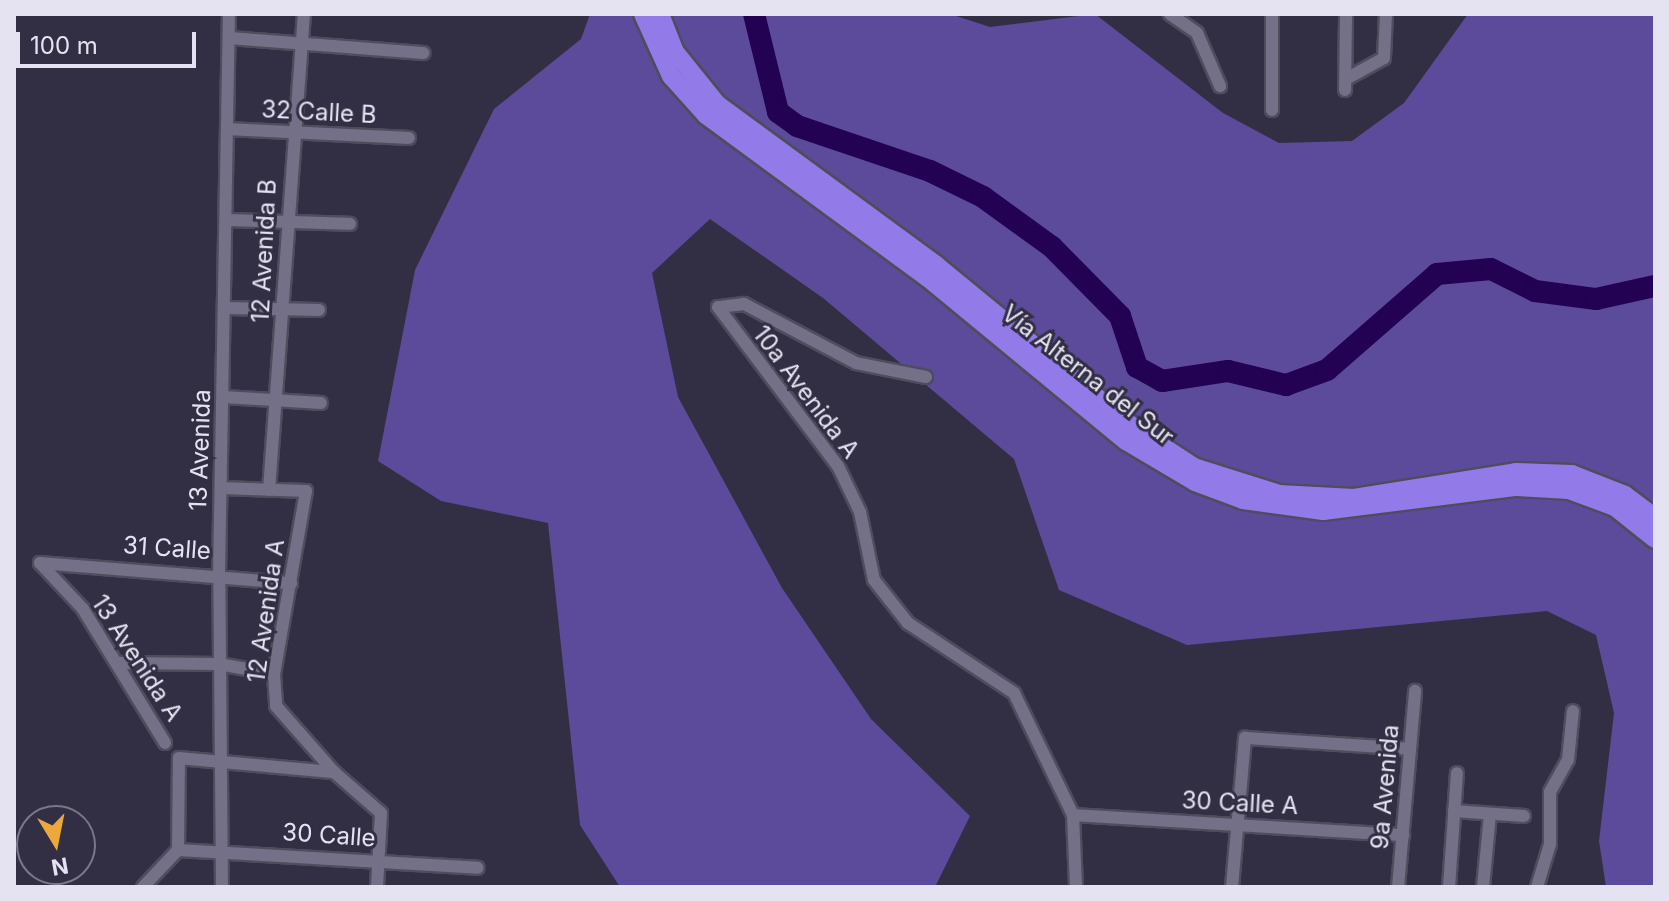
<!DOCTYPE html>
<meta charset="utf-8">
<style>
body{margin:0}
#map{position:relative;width:1669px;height:901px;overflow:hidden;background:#322f44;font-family:Inter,sans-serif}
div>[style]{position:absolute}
.forest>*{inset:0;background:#5c4a9b}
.river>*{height:22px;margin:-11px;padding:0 11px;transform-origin:11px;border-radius:11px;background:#230253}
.roads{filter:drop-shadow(2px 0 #4f4c5e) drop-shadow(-2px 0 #4f4c5e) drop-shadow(0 2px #4f4c5e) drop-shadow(0 -2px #4f4c5e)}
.minor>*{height:12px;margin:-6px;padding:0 6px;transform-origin:6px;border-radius:6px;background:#737088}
.highway>*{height:18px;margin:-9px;padding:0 9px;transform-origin:9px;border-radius:9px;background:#927be8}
span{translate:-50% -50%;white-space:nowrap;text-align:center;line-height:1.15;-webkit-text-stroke:6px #322f44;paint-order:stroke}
.street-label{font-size:24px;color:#e5e3f1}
.frame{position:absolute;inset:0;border:16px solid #e5e3f1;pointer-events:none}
.north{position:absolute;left:16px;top:805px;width:80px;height:80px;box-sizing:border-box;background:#322f44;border:2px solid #7a7789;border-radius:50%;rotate:170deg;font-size:22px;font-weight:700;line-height:32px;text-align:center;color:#e5e3f1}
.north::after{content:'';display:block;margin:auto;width:28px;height:36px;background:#eda83b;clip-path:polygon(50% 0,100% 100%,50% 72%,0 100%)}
.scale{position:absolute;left:16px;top:32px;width:180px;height:36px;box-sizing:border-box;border:4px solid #e5e3f1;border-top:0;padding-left:10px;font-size:24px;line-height:28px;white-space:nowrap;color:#e5e3f1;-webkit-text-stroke:6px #322f44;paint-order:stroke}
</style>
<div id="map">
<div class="forest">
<i style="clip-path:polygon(590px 14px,950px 14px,990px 27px,1095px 14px,1223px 113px,1279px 143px,1352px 141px,1404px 103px,1468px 14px,1655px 14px,1655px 887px,1606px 887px,1599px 841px,1614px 713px,1596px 635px,1547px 611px,1187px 645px,1059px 590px,1014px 459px,823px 298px,710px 219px,652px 273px,678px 397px,782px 588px,871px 719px,970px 816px,935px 887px,620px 887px,580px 825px,548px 523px,441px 501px,378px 461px,415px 270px,494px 109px,581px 39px)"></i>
</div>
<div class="river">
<i style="left:754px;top:14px;width:101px;rotate:76.2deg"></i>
<i style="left:778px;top:112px;width:24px;rotate:36deg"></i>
<i style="left:797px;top:126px;width:140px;rotate:18.7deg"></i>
<i style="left:930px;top:171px;width:59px;rotate:26.1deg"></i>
<i style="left:983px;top:197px;width:85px;rotate:35.9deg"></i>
<i style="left:1052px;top:247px;width:97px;rotate:45.4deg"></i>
<i style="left:1120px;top:316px;width:54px;rotate:71.6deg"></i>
<i style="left:1137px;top:367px;width:29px;rotate:29deg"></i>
<i style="left:1162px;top:381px;width:67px;rotate:-8.6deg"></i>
<i style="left:1228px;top:371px;width:60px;rotate:13.6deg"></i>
<i style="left:1286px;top:385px;width:44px;rotate:-20.1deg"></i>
<i style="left:1327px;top:370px;width:146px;rotate:-41.1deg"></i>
<i style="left:1437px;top:274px;width:54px;rotate:-5.3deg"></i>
<i style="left:1491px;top:269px;width:49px;rotate:26.6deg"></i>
<i style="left:1535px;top:291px;width:62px;rotate:7.5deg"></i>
<i style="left:1596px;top:299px;width:60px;rotate:-12.4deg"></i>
</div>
<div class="roads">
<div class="minor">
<i style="left:1170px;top:14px;width:33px;rotate:35deg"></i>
<i style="left:1197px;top:33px;width:58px;rotate:66.5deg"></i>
<i style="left:229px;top:38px;width:195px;rotate:4.4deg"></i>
<i style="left:1346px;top:79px;width:43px;rotate:-28.9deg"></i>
<i style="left:1384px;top:58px;width:44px;rotate:-87.4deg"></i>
<i style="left:1345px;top:90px;width:76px;rotate:-89.2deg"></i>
<i style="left:1272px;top:110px;width:96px;rotate:-90deg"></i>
<i style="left:228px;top:129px;width:181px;rotate:2.8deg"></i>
<i style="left:226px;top:220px;width:124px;rotate:1.8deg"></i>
<i style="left:226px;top:308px;width:93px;rotate:1.2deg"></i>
<i style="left:926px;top:377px;width:71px;rotate:-168.7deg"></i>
<i style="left:856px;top:363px;width:127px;rotate:-152.2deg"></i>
<i style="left:744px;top:304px;width:26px;rotate:173deg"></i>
<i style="left:718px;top:307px;width:199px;rotate:53deg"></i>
<i style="left:838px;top:466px;width:51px;rotate:64.4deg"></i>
<i style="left:860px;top:512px;width:69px;rotate:78.4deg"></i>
<i style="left:874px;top:580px;width:55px;rotate:51.7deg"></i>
<i style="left:908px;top:623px;width:127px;rotate:33.4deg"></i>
<i style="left:1014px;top:693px;width:136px;rotate:64.2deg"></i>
<i style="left:1073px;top:815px;width:72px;rotate:87.6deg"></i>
<i style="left:224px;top:397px;width:97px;rotate:3.5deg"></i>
<i style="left:221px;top:488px;width:85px;rotate:2deg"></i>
<i style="left:306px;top:491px;width:186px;rotate:99.9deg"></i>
<i style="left:274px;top:674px;width:32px;rotate:86deg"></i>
<i style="left:276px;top:706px;width:88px;rotate:48.7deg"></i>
<i style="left:334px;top:772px;width:62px;rotate:41.1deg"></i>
<i style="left:381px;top:813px;width:74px;rotate:93.1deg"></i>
<i style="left:269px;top:490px;width:477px;rotate:-85.8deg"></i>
<i style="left:40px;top:563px;width:252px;rotate:4.6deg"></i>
<i style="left:40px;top:563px;width:63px;rotate:46.9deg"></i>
<i style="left:83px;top:609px;width:157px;rotate:58.5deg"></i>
<i style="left:119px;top:663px;width:100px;rotate:0.6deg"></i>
<i style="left:219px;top:664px;width:56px;rotate:10.3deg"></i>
<i style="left:1454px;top:811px;width:70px;rotate:4.1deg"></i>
<i style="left:1073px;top:815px;width:331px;rotate:3.5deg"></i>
<i style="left:178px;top:850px;width:300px;rotate:3.4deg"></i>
<i style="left:143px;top:887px;width:51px;rotate:-46.6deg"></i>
<i style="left:178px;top:850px;width:92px;rotate:-89.4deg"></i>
<i style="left:179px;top:758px;width:156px;rotate:5.2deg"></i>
<i style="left:222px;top:887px;width:314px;rotate:-90.5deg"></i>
<i style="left:219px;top:573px;width:559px;rotate:-88.98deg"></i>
<i style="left:1232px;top:887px;width:150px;rotate:-85deg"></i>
<i style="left:1245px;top:738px;width:165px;rotate:3.8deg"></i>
<i style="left:1398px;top:887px;width:197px;rotate:-85deg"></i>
<i style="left:1449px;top:887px;width:114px;rotate:-86deg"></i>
<i style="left:1483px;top:887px;width:73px;rotate:-84.5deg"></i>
<i style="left:1537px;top:887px;width:45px;rotate:-73.2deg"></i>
<i style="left:1550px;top:844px;width:52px;rotate:-90deg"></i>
<i style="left:1550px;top:792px;width:37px;rotate:-61deg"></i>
<i style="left:1568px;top:760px;width:49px;rotate:-84.2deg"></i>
</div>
<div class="highway">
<i style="left:643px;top:14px;width:68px;rotate:65.7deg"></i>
<i style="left:671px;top:76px;width:52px;rotate:48.1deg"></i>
<i style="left:706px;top:115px;width:275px;rotate:36.3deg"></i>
<i style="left:928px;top:278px;width:256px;rotate:39.5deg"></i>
<i style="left:1126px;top:441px;width:80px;rotate:30.7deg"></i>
<i style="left:1195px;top:482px;width:51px;rotate:20.6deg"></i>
<i style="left:1243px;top:500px;width:81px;rotate:7.8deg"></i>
<i style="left:1323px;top:511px;width:195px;rotate:-7.1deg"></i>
<i style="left:1517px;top:487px;width:52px;rotate:3.3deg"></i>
<i style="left:1569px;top:490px;width:49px;rotate:20.3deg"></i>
<i style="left:1615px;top:507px;width:51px;rotate:38.7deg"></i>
<i style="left:660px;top:14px;width:41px;rotate:68.5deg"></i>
<i style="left:675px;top:52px;width:67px;rotate:51.1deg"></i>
<i style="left:717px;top:104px;width:272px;rotate:36.3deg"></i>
<i style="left:936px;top:265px;width:259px;rotate:39.4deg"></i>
<i style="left:1136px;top:429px;width:69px;rotate:33.2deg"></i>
<i style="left:1194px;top:467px;width:89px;rotate:17.6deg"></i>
<i style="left:1279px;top:494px;width:75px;rotate:3.1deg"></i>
<i style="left:1354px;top:498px;width:164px;rotate:-9.1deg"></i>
<i style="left:1516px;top:472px;width:56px;rotate:2deg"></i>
<i style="left:1572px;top:474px;width:57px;rotate:21.6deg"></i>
<i style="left:1625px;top:495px;width:38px;rotate:37deg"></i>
</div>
</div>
<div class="street-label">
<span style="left:319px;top:112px;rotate:3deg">32 Calle B</span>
<span style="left:264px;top:251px;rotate:-87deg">12 Avenida B</span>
<span style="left:1088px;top:375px;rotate:38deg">Vía Alterna del Sur</span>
<span style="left:806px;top:392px;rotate:53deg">10a Avenida A</span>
<span style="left:200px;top:450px;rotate:-88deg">13 Avenida</span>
<span style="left:167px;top:548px;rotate:4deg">31 Calle</span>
<span style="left:266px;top:611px;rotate:-82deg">12 Avenida A</span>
<span style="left:137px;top:658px;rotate:57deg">13 Avenida A</span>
<span style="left:1385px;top:787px;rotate:-85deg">9a Avenida</span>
<span style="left:1240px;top:803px;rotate:3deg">30 Calle A</span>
<span style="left:329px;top:835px;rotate:4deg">30 Calle</span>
</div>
<div class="frame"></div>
<div class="north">N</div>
<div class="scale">100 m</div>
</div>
